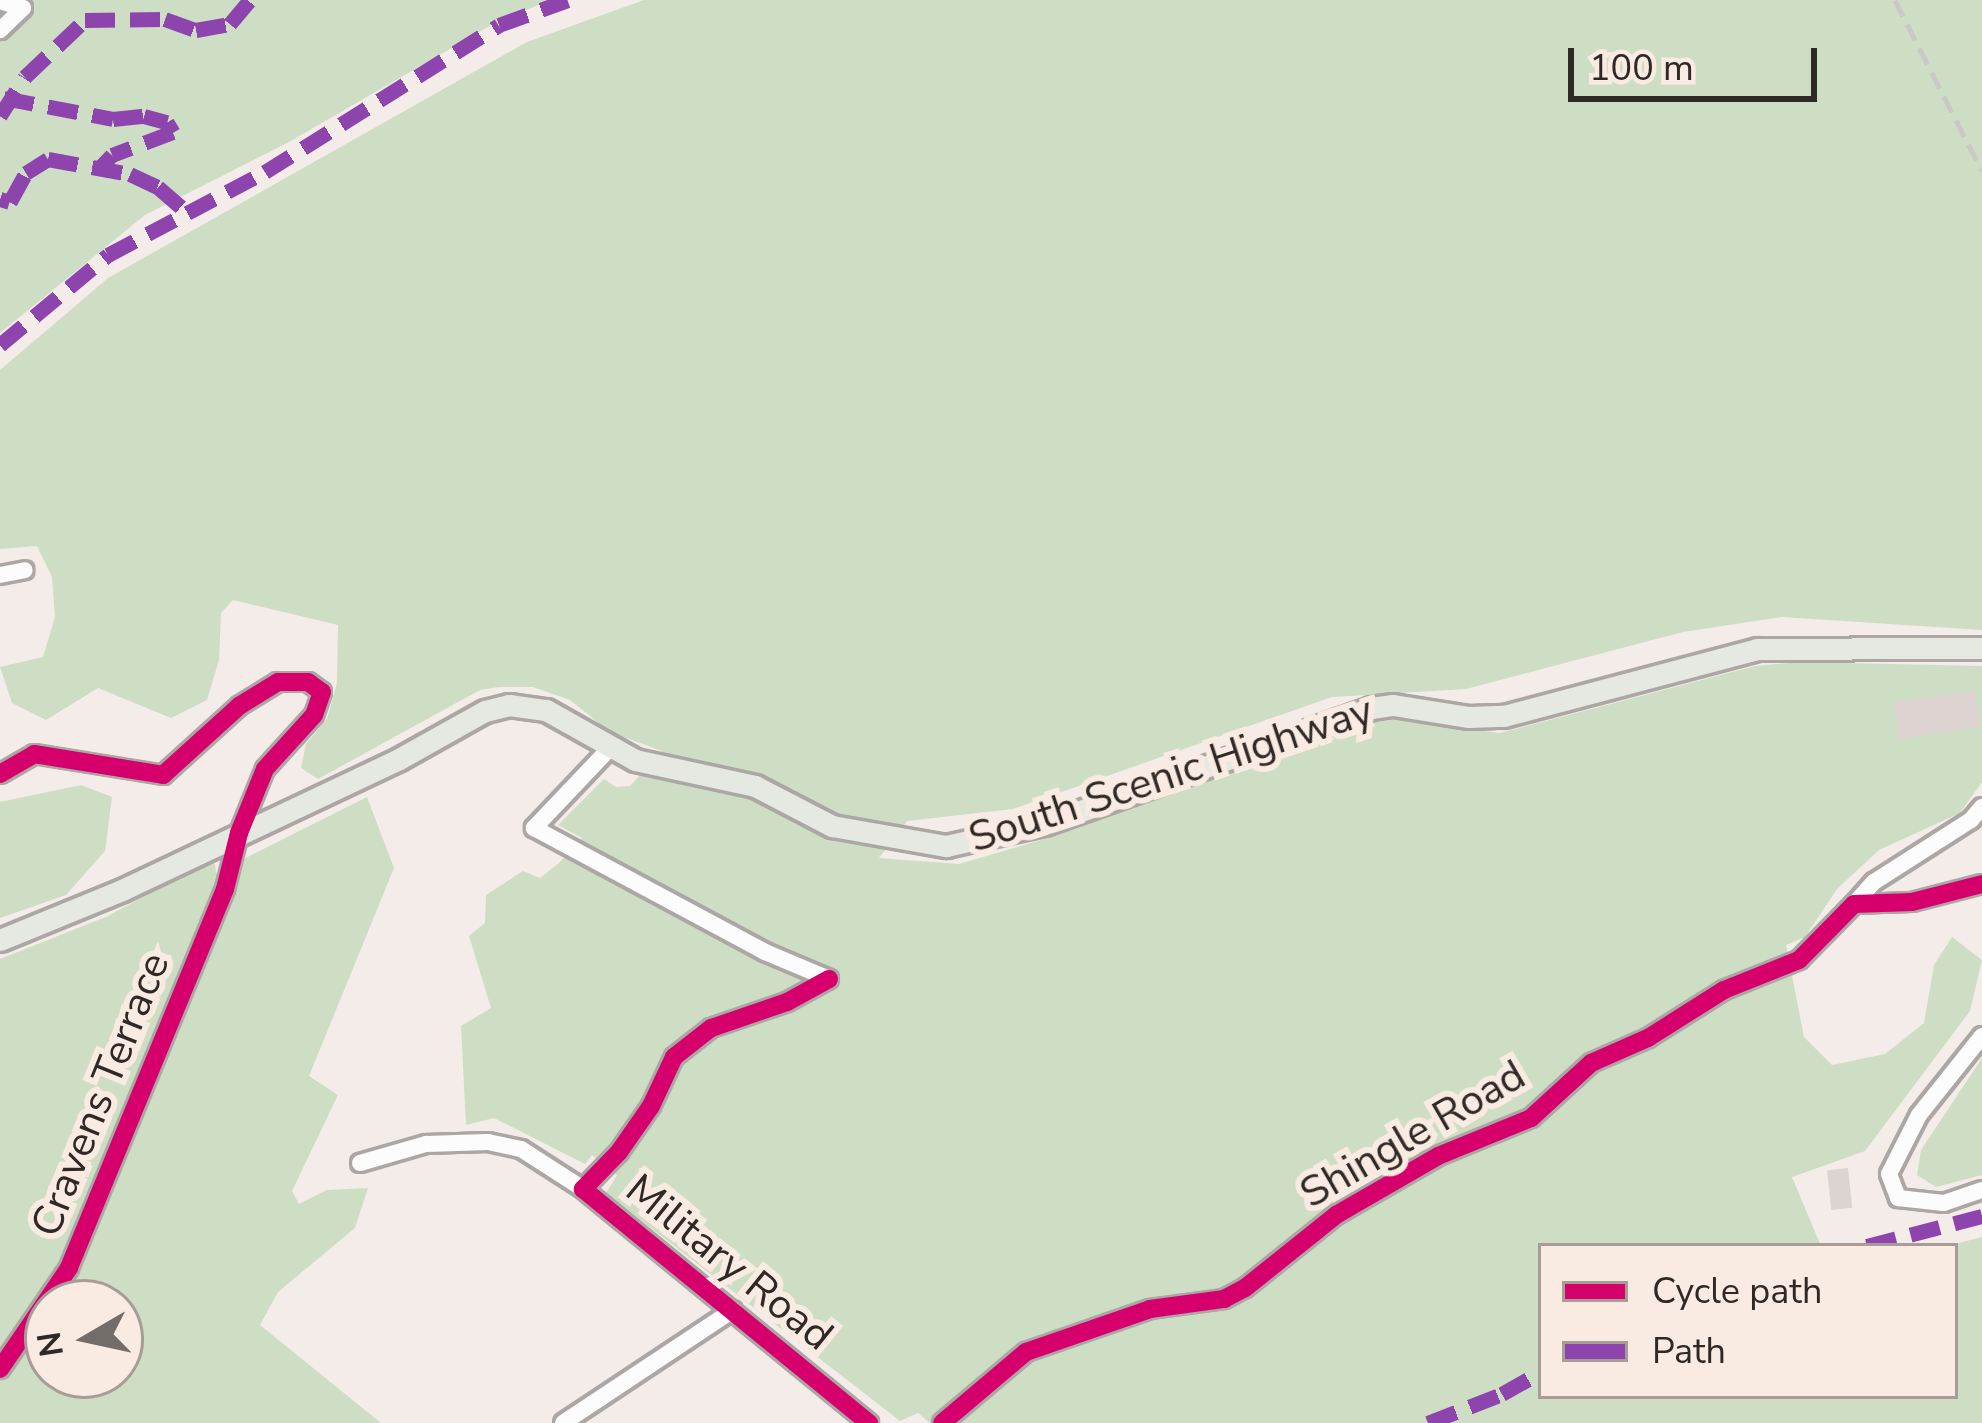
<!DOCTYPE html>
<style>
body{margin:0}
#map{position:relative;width:1982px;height:1423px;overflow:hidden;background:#f4ece8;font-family:"Nunito Sans",sans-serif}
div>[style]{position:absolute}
.green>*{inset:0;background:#cddec4}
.building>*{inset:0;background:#ddd3d0;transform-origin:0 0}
.roads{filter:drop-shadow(3px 0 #aca7a4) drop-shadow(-3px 0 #aca7a4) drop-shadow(0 3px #aca7a4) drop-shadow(0 -3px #aca7a4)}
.minor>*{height:16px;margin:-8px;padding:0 8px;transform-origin:8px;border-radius:8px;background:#fdfcfc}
.major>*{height:21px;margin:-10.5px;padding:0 10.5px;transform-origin:10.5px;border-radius:10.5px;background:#e6e9e1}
.rail>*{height:4.5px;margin-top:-2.25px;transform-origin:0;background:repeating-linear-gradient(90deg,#cbc9c8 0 18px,transparent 0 27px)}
.quiet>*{height:15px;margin-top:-7.5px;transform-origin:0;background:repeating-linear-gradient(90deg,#8e44ad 0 30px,transparent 0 45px)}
.cycleway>*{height:18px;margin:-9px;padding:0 9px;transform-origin:9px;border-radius:9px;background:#d6006c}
span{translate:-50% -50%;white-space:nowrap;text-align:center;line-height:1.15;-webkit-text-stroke:12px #faebe2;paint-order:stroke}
.street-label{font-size:42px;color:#2e2925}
.legend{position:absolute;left:1538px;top:1243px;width:420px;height:156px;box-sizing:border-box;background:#faebe2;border:3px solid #a89d96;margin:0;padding:15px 21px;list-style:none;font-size:36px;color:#2e2925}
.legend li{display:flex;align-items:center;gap:24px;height:60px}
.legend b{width:60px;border:3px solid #a89d96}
.north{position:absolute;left:24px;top:1279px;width:120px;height:120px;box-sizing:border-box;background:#faebe2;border:3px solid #a89d96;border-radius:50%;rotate:261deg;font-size:33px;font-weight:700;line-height:48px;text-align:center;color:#2e2925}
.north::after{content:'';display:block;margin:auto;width:42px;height:54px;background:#736d69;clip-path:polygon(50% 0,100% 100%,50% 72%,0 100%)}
.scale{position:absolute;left:1568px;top:48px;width:249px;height:54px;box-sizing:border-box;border:6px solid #2e2925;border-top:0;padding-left:15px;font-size:36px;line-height:42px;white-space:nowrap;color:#2e2925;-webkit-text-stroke:9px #faebe2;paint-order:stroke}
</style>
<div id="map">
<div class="green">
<i style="clip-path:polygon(0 0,550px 0,493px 24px,289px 142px,145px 215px,0 333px)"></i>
<i style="clip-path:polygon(644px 0,1982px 0,1982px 630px,1782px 617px,1683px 632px,1466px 689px,1332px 697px,1013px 809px,907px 821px,879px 858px,959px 864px,1058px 835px,1352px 726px,1396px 719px,1500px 733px,1755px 666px,1800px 662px,1982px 666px,1982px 782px,1960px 813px,1879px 850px,1837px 889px,1805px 937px,1786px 945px,1804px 1037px,1832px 1065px,1885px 1054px,1924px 1023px,1934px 965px,1952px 937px,1982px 960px,1970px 1011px,1865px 1151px,1792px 1177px,1821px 1246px,1541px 1246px,1541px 1396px,1955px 1396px,1955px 1246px,1947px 1246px,1982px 1237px,1982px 1423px,930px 1423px,918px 1413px,900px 1421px,606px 1193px,617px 1175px,592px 1155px,585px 1164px,494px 1118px,466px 1125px,461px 1026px,491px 1008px,469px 936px,485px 923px,486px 895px,523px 871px,540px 878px,558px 864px,582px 838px,558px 825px,604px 779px,616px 787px,630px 786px,662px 751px,610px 732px,570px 700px,533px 687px,499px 687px,480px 690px,318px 779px,301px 768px,306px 744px,327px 719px,337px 683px,338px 625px,233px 600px,221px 613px,219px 660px,207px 700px,171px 718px,98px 688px,46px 720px,12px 703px,0 667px,43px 657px,55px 617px,52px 577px,37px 546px,0 549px,0 370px,108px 278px,527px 42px)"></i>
<i style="clip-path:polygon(81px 785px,112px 797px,105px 851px,66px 895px,0 918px,0 802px)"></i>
<i style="clip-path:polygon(evenodd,367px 797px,394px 868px,309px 1076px,338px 1095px,292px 1191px,299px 1204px,327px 1190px,368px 1188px,355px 1228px,278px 1292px,260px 1325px,381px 1423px,0 1423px,0 959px,108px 916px,199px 866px,215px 864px,216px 873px,367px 797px,48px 1303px,120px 1303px,120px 1375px,48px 1375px,48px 1303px)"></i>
<i style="clip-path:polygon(1982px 1058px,1982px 1175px,1936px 1187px,1917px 1175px,1921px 1150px)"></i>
</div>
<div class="building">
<i style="left:1975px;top:690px;width:37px;height:82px;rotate:81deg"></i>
<i style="left:1848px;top:1168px;width:40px;height:21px;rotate:84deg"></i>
</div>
<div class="roads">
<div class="minor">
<i style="left:0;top:1px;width:24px;rotate:17deg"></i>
<i style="left:23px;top:8px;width:32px;rotate:136deg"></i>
<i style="left:0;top:575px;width:25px;rotate:-11deg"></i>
<i style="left:609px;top:749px;width:109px;rotate:133.5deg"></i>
<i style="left:534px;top:828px;width:262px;rotate:28.2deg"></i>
<i style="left:765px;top:952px;width:69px;rotate:22.9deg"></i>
<i style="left:0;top:774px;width:39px;rotate:-30deg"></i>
<i style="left:34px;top:754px;width:131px;rotate:9.2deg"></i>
<i style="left:163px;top:775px;width:103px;rotate:-42.2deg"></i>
<i style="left:239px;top:706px;width:46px;rotate:-31.6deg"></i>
<i style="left:278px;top:682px;width:30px"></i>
<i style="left:308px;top:682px;width:17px;rotate:36deg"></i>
<i style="left:322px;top:692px;width:24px;rotate:109deg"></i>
<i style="left:314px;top:715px;width:73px;rotate:132.2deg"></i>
<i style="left:265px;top:769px;width:69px;rotate:112.1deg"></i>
<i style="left:239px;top:833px;width:58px;rotate:104deg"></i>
<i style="left:225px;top:889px;width:410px;rotate:112.4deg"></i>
<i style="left:69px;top:1268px;width:122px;rotate:124.3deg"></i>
<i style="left:1854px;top:904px;width:30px;rotate:-48deg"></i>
<i style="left:1874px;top:882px;width:115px;rotate:-32.6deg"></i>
<i style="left:1971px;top:820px;width:17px;rotate:-50deg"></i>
<i style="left:1982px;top:1036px;width:101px;rotate:128.6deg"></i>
<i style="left:1919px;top:1115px;width:66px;rotate:117deg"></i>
<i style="left:1889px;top:1174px;width:26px;rotate:69deg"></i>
<i style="left:1898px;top:1198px;width:46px;rotate:6.2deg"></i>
<i style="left:1944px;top:1203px;width:40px;rotate:-18.9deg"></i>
<i style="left:360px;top:1163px;width:69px;rotate:-16.1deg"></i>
<i style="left:426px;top:1144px;width:62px;rotate:-1.8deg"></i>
<i style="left:488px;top:1142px;width:34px;rotate:12deg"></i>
<i style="left:521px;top:1149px;width:74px;rotate:32.8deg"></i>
<i style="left:583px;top:1189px;width:370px;rotate:39.3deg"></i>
<i style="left:583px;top:1189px;width:52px;rotate:-45.8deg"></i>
<i style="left:619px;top:1152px;width:56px;rotate:-55.2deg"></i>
<i style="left:651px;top:1106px;width:54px;rotate:-64.9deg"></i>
<i style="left:674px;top:1057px;width:47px;rotate:-38.1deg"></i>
<i style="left:711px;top:1028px;width:80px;rotate:-18.9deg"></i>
<i style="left:787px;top:1002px;width:48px;rotate:-28.7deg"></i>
<i style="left:563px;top:1423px;width:204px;rotate:-33.6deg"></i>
<i style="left:942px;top:1423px;width:110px;rotate:-40.2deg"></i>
<i style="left:1026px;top:1352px;width:131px;rotate:-19.1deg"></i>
<i style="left:1150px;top:1309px;width:75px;rotate:-7.7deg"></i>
<i style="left:1224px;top:1299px;width:24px;rotate:-28deg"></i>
<i style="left:1245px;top:1288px;width:117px;rotate:-38.7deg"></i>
<i style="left:1336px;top:1215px;width:118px;rotate:-30deg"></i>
<i style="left:1438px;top:1156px;width:100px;rotate:-22.2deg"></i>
<i style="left:1531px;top:1118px;width:81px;rotate:-42.5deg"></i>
<i style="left:1591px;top:1063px;width:62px;rotate:-23.7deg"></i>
<i style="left:1648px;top:1038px;width:90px;rotate:-32.3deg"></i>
<i style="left:1724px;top:990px;width:81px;rotate:-21.8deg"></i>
<i style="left:1799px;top:960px;width:78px;rotate:-45.5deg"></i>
<i style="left:1854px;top:904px;width:58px;rotate:-2deg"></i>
<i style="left:1912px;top:902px;width:72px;rotate:-14.4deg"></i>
</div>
<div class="major">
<i style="left:0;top:940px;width:132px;rotate:-22.3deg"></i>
<i style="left:122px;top:890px;width:306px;rotate:-25.3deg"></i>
<i style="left:399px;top:759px;width:98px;rotate:-29.2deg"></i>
<i style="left:485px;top:711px;width:25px;rotate:-14deg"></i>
<i style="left:509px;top:705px;width:37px;rotate:8deg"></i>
<i style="left:546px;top:710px;width:102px;rotate:29.3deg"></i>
<i style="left:635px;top:760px;width:123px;rotate:12.2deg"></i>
<i style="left:755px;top:786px;width:87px;rotate:27.5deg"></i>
<i style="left:832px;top:826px;width:116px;rotate:10deg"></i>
<i style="left:946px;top:846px;width:100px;rotate:-12.7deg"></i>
<i style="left:1044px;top:824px;width:347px;rotate:-19.5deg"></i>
<i style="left:1371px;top:708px;width:22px;rotate:-8deg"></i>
<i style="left:1393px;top:705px;width:77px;rotate:9deg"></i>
<i style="left:1469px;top:717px;width:35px;rotate:-2deg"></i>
<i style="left:1504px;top:716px;width:262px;rotate:-14.8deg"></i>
<i style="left:1757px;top:649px;width:225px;rotate:-0.3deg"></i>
</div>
</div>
<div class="rail">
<i style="left:1895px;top:0;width:192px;rotate:63deg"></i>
</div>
<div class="quiet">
<i style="left:4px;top:98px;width:111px;rotate:10.9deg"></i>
<i style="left:113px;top:119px;width:31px;rotate:-6deg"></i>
<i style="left:144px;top:116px;width:24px;rotate:15deg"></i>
<i style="left:167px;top:122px;width:12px;rotate:59deg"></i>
<i style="left:173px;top:132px;width:65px;rotate:159.3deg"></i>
<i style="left:112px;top:155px;width:21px;rotate:133deg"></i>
<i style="left:0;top:116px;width:46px;rotate:-57.3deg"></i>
<i style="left:25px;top:77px;width:83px;rotate:-43.5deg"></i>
<i style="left:85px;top:20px;width:80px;rotate:-0.7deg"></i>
<i style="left:165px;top:19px;width:33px;rotate:20deg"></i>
<i style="left:196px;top:30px;width:35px;rotate:-10deg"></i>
<i style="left:230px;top:24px;width:31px;rotate:-50deg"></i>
<i style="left:0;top:199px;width:10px;rotate:17deg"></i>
<i style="left:10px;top:202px;width:33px;rotate:-61deg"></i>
<i style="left:26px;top:173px;width:26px;rotate:-32deg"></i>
<i style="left:48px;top:159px;width:83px;rotate:10.4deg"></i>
<i style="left:130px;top:174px;width:31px;rotate:25deg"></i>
<i style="left:158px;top:187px;width:37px;rotate:41deg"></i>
<i style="left:0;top:345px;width:141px;rotate:-39.8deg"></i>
<i style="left:108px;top:255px;width:178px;rotate:-27.9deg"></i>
<i style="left:265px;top:172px;width:276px;rotate:-32.1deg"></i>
<i style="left:499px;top:25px;width:73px;rotate:-19.9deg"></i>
<i style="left:1867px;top:1246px;width:119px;rotate:-14.6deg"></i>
<i style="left:1428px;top:1423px;width:79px;rotate:-21.4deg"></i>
<i style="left:1502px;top:1394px;width:45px;rotate:-29.4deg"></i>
</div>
<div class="cycleway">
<i style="left:0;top:774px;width:39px;rotate:-30deg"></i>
<i style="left:34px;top:754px;width:131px;rotate:9.2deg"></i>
<i style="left:163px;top:775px;width:103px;rotate:-42.2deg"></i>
<i style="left:239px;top:706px;width:46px;rotate:-31.6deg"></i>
<i style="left:278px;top:682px;width:30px"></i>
<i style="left:308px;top:682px;width:17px;rotate:36deg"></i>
<i style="left:322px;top:692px;width:24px;rotate:109deg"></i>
<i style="left:314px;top:715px;width:73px;rotate:132.2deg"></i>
<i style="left:265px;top:769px;width:69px;rotate:112.1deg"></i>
<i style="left:239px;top:833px;width:58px;rotate:104deg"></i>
<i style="left:225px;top:889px;width:410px;rotate:112.4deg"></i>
<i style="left:69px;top:1268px;width:122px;rotate:124.3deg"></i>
<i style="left:829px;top:979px;width:48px;rotate:151.3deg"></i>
<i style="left:787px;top:1002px;width:80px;rotate:161.1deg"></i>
<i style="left:711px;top:1028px;width:47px;rotate:141.9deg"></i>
<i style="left:674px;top:1057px;width:54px;rotate:115.1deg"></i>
<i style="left:651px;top:1106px;width:56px;rotate:124.8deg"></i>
<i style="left:619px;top:1152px;width:52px;rotate:134.2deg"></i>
<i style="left:583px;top:1189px;width:370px;rotate:39.3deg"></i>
<i style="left:942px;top:1423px;width:110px;rotate:-40.2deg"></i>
<i style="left:1026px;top:1352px;width:131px;rotate:-19.1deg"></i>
<i style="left:1150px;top:1309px;width:75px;rotate:-7.7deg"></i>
<i style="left:1224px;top:1299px;width:24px;rotate:-28deg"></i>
<i style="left:1245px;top:1288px;width:117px;rotate:-38.7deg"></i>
<i style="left:1336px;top:1215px;width:118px;rotate:-30deg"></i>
<i style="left:1438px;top:1156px;width:100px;rotate:-22.2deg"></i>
<i style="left:1531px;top:1118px;width:81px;rotate:-42.5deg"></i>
<i style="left:1591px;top:1063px;width:62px;rotate:-23.7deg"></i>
<i style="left:1648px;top:1038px;width:90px;rotate:-32.3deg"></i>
<i style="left:1724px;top:990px;width:81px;rotate:-21.8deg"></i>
<i style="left:1799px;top:960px;width:78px;rotate:-45.5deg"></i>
<i style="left:1854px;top:904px;width:58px;rotate:-2deg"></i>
<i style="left:1912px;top:902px;width:72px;rotate:-14.4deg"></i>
</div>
<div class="street-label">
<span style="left:1171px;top:775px;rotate:-18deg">South Scenic Highway</span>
<span style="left:101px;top:1095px;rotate:-68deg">Cravens Terrace</span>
<span style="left:1413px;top:1135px;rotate:-30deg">Shingle Road</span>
<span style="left:729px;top:1263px;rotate:39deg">Military Road</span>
</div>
<ul class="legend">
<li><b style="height:15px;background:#d6006c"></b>Cycle path</li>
<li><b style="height:15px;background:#8e44ad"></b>Path</li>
</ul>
<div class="north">N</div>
<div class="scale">100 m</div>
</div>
